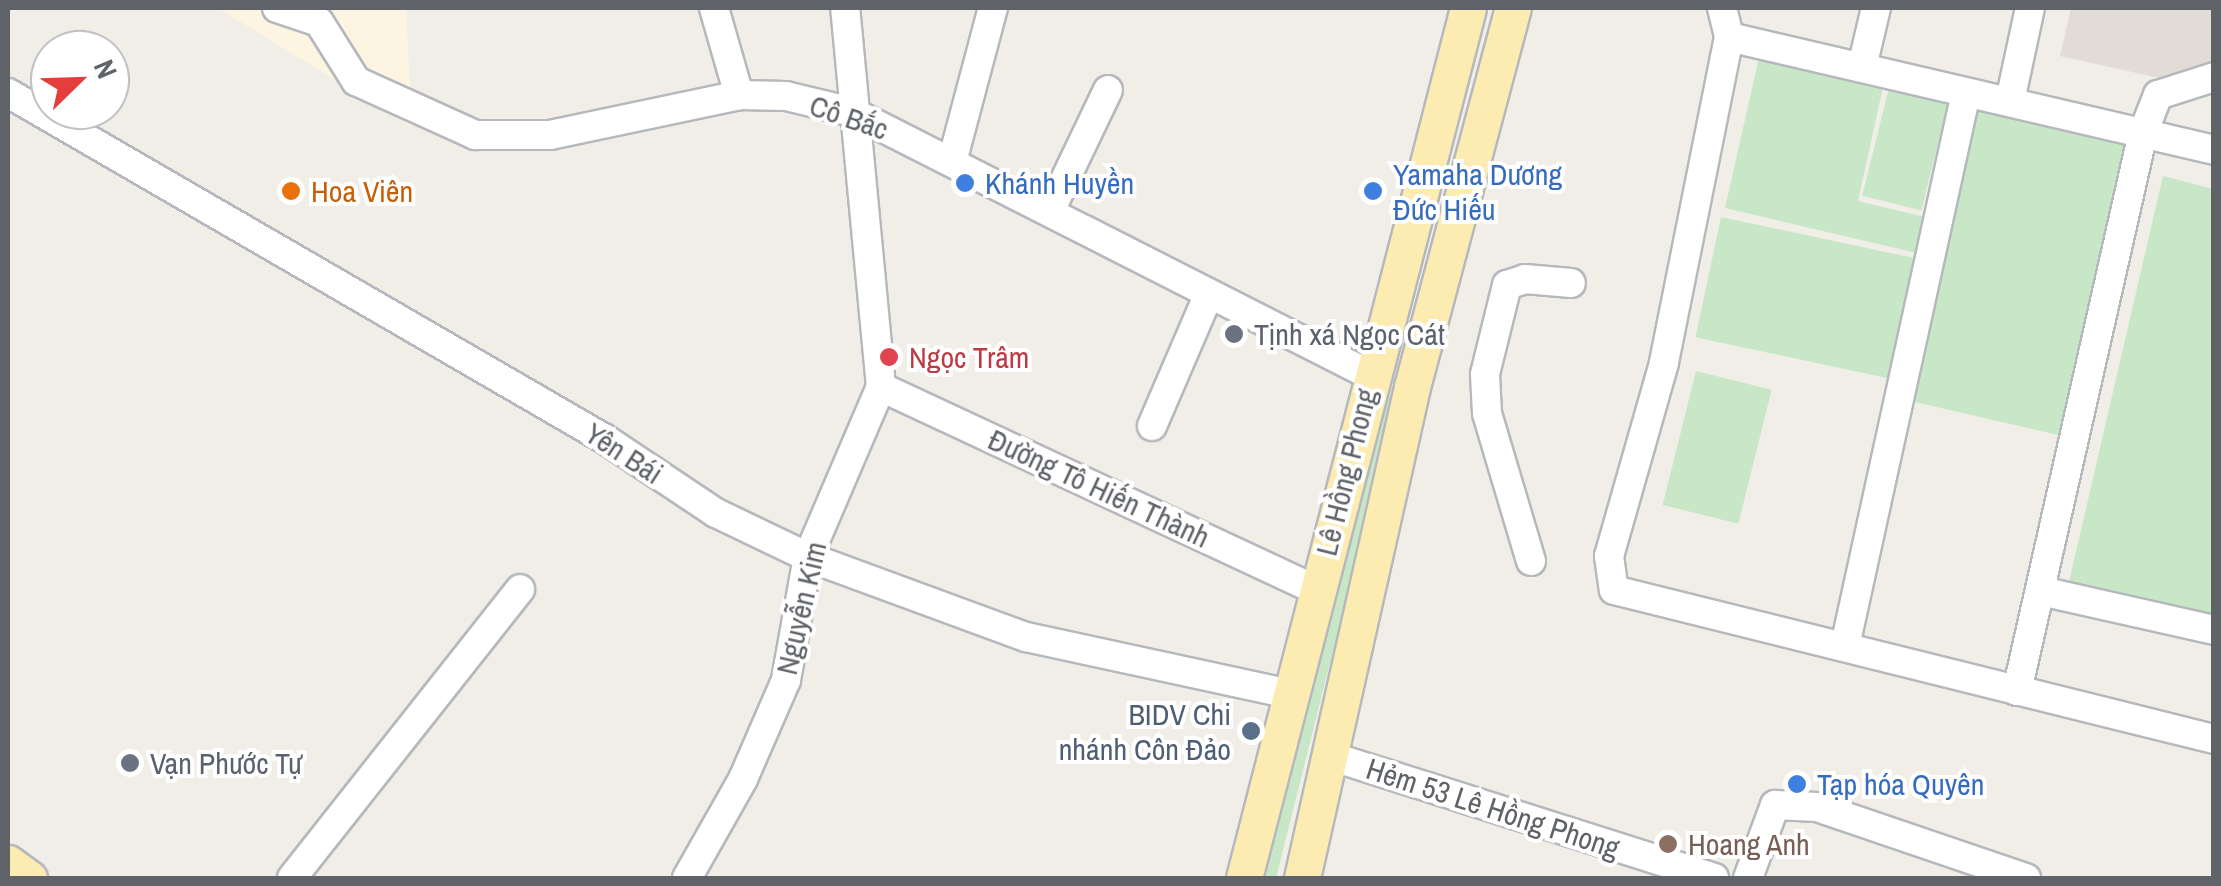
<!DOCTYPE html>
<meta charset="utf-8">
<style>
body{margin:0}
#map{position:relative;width:2221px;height:886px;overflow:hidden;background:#f1eee8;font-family:"Archivo Narrow",sans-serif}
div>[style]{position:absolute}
.commercial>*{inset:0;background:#fdf5e1}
.education>*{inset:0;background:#e1ddd6}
.green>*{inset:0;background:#c8e7c6;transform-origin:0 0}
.roads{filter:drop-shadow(2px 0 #b5b8bc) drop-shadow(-2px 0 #b5b8bc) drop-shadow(0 2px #b5b8bc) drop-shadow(0 -2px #b5b8bc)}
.minor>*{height:28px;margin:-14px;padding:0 14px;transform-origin:14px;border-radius:14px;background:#fff}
.major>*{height:35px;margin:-17.5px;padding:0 17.5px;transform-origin:17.5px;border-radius:17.5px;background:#fdecb1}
.dots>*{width:28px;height:28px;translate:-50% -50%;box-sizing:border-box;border:5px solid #fff;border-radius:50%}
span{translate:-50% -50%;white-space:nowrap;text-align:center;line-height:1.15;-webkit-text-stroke:8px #fff;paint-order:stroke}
.street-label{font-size:30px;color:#5f6368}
.shop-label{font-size:30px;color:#366cbe}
.left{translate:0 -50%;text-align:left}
.food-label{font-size:30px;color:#c56008}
.worship-label{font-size:30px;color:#5b616d}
.health-label{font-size:30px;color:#be3a42}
.service-label{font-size:30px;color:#4e5e75}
.right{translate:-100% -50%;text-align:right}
.education-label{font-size:30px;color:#785e54}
.frame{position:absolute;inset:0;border:10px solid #5f6368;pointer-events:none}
.north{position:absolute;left:30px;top:30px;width:100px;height:100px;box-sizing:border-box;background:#fff;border:2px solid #bfc1c3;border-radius:50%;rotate:67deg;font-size:28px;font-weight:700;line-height:40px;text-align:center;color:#5f6368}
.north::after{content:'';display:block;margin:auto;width:35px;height:45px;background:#e53d3a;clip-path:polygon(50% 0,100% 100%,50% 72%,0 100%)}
</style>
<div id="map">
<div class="commercial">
<i style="clip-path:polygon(218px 8px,406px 8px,412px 127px)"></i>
</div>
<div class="education">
<i style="clip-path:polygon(2071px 8px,2213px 8px,2213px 90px,2060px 56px)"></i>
</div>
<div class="green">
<i style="clip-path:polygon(1761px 49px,1885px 78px,1858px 201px,1933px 219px,1925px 255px,1725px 208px)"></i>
<i style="left:1889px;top:88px;width:61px;height:111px;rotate:14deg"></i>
<i style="left:1975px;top:108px;width:178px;height:300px;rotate:13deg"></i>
<i style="clip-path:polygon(2163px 176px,2213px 189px,2213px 641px,2062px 612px)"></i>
<i style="left:1721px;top:217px;width:199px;height:123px;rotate:12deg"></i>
<i style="left:1696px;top:371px;width:78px;height:138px;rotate:14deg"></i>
<i style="clip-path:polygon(1389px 395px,1394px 408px,1276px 878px,1262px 878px)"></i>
</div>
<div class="roads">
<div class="minor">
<i style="left:277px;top:8px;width:44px;rotate:18.4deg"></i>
<i style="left:714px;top:8px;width:91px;rotate:74deg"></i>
<i style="left:1722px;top:8px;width:30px;rotate:76deg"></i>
<i style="left:1729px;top:37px;width:332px;rotate:101.3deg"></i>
<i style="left:1664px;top:363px;width:201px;rotate:105.9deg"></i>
<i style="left:1609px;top:556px;width:34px;rotate:82deg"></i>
<i style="left:1614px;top:590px;width:618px;rotate:13.95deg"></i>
<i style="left:319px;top:22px;width:70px;rotate:57.9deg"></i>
<i style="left:356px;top:81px;width:131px;rotate:24.4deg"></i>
<i style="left:475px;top:135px;width:75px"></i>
<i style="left:550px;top:135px;width:193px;rotate:-11.9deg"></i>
<i style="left:739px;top:95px;width:47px;rotate:1.2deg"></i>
<i style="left:786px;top:96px;width:68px;rotate:13.6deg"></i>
<i style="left:852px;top:112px;width:581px;rotate:26.92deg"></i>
<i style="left:1729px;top:37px;width:498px;rotate:13.1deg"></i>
<i style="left:1862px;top:67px;width:61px;rotate:-76.7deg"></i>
<i style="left:8px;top:93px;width:690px;rotate:30.1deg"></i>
<i style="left:605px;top:439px;width:133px;rotate:33.7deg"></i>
<i style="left:716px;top:513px;width:102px;rotate:25.6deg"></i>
<i style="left:808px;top:557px;width:232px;rotate:20.2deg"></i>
<i style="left:1026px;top:637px;width:269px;rotate:12.2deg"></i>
<i style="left:2010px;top:101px;width:95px;rotate:-77.9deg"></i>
<i style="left:953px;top:158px;width:155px;rotate:-75.1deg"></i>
<i style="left:1050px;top:211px;width:134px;rotate:-64.4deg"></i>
<i style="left:881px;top:387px;width:481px;rotate:25deg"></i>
<i style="left:1152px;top:426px;width:142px;rotate:-66.7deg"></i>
<i style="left:1531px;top:561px;width:154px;rotate:-106.6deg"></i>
<i style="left:1487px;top:413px;width:39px;rotate:-93deg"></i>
<i style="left:1485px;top:374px;width:92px;rotate:-76.1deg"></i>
<i style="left:1507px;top:285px;width:19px;rotate:-18deg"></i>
<i style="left:1525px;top:279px;width:46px;rotate:5deg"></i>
<i style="left:2041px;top:591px;width:177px;rotate:12.7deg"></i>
<i style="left:1845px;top:646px;width:566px;rotate:-77.66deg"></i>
<i style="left:2017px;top:691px;width:572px;rotate:-77.28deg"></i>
<i style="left:2143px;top:133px;width:41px;rotate:-68.5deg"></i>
<i style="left:2158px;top:95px;width:59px;rotate:-17.8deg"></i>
<i style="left:1330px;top:756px;width:403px;rotate:17.6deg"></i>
<i style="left:292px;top:878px;width:368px;rotate:-51.7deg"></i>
<i style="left:687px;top:878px;width:114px;rotate:-60.5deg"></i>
<i style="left:743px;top:779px;width:108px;rotate:-66.5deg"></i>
<i style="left:786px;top:680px;width:125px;rotate:-79.9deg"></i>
<i style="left:808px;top:557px;width:185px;rotate:-66.8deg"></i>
<i style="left:881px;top:387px;width:381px;rotate:-95.4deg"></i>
<i style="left:1748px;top:878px;width:78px;rotate:-69.7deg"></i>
<i style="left:1775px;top:805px;width:42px;rotate:2.7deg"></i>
<i style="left:1817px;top:807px;width:221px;rotate:18.8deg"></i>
</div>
<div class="major">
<i style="left:8px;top:863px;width:26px;rotate:36deg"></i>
<i style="left:1244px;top:878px;width:898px;rotate:-75.56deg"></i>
<i style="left:1302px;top:878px;width:503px;rotate:-77.37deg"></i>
<i style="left:1412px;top:387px;width:392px;rotate:-75.1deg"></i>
</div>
</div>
<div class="dots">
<i style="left:965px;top:183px;background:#3f7fe0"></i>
<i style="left:291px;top:191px;background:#e8710a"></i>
<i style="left:1373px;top:191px;background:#3f7fe0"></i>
<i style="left:1234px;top:334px;background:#6b7280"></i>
<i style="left:889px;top:357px;background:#e0444e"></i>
<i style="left:1251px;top:731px;background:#5c6f8a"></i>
<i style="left:130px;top:763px;background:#6b7280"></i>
<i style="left:1797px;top:784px;background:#3f7fe0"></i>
<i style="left:1668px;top:844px;background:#8d6e63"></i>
</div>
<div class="street-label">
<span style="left:849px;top:117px;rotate:19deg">Cô Bắc</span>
<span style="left:624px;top:453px;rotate:33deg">Yên Bái</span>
<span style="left:1346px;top:472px;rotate:-76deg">Lê Hồng Phong</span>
<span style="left:1099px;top:488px;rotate:25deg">Đường Tô Hiến Thành</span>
<span style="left:801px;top:608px;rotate:-77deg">Nguyễn Kim</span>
<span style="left:1493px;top:808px;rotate:18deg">Hẻm 53 Lê Hồng Phong</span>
</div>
<div class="shop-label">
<span class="left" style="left:1393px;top:191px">Yamaha Dương<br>Đức Hiếu</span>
<span class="left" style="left:985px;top:183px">Khánh Huyền</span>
<span class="left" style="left:1817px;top:784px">Tạp hóa Quyên</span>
</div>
<div class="food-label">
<span class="left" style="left:311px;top:191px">Hoa Viên</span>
</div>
<div class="worship-label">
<span class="left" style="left:1254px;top:334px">Tịnh xá Ngọc Cát</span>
<span class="left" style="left:150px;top:763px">Vạn Phước Tự</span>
</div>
<div class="health-label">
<span class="left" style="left:909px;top:357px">Ngọc Trâm</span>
</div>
<div class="service-label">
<span class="right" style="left:1231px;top:731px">BIDV Chi<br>nhánh Côn Đảo</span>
</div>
<div class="education-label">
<span class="left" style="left:1688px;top:844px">Hoang Anh</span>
</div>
<div class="frame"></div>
<div class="north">N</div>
</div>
